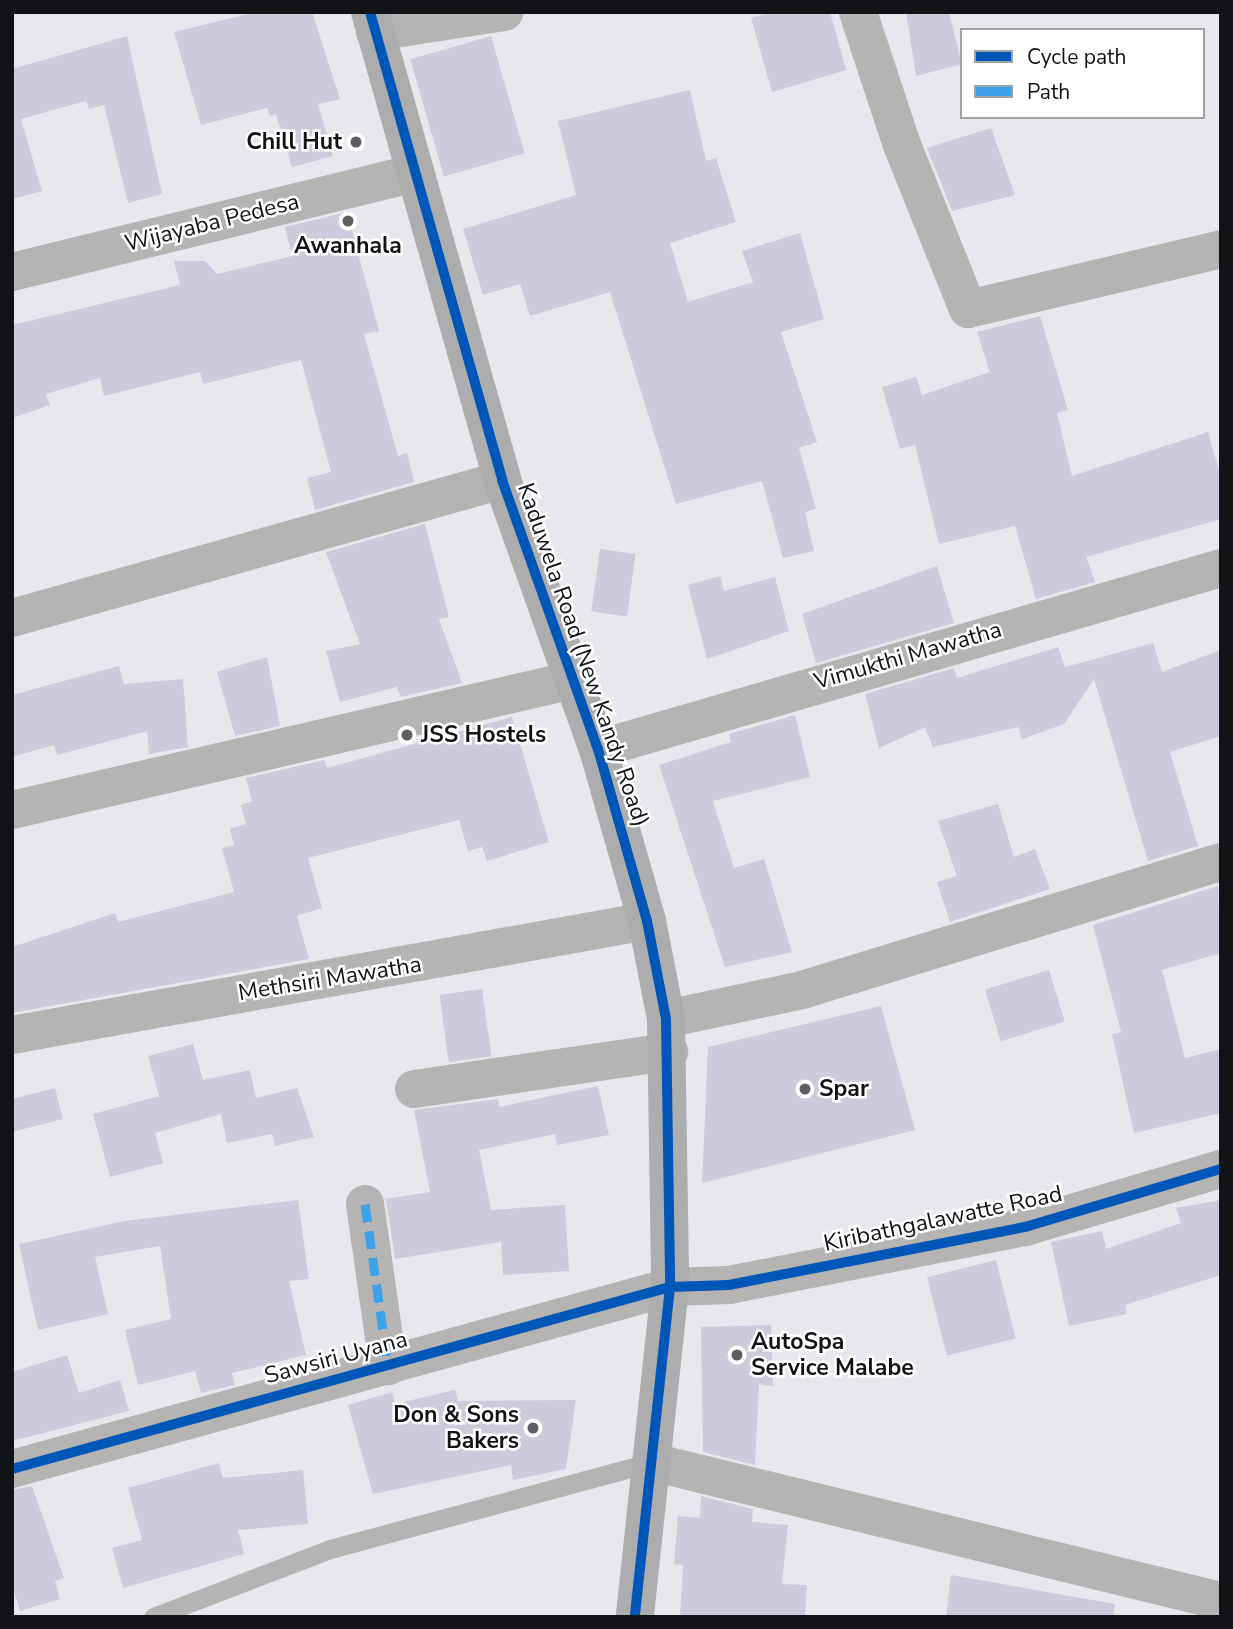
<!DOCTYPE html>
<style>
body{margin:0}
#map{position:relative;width:1233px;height:1629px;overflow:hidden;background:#e6e8ee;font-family:"Nunito Sans",sans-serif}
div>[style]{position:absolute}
.building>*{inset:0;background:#cdcbdb;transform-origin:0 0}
.service>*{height:19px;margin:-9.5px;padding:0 9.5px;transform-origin:9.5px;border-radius:9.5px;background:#b5b4b3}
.minor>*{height:38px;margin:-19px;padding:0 19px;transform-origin:19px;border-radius:19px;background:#b5b4b3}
.primary>*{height:38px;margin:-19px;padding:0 19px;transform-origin:19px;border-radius:19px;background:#aeadad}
.quiet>*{height:9px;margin-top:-4.5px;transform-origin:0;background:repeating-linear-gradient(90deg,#3da2ea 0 18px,transparent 0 27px)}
.cycleway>*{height:10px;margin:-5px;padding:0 5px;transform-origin:5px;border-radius:5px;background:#0057b8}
.dots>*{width:19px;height:19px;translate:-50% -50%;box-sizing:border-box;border:4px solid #fff;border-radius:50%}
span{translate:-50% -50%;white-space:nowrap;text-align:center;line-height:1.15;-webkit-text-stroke:5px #fff;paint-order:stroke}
.poi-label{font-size:23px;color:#111316;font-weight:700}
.right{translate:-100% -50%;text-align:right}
.left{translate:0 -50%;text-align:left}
.street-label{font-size:23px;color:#111316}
.frame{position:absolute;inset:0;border:14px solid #111316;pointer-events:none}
.legend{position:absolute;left:960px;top:28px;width:245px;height:91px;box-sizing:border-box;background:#fff;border:2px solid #a0a1a2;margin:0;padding:9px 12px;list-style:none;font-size:21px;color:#111316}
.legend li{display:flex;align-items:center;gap:14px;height:35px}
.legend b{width:35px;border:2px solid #a0a1a2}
</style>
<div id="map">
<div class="building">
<i style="clip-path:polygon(256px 12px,312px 12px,340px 99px,318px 104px,333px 156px,292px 167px,276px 114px,270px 116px,267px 108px,201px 125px,174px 32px)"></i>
<i style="clip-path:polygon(772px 12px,830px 12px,846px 70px,772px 92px,751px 18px)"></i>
<i style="clip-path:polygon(906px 12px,949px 12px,962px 64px,916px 76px)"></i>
<i style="clip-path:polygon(127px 36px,162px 194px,128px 203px,104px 105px,89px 109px,86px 101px,21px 119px,42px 191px,12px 199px,12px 69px)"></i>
<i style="left:491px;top:36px;width:122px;height:84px;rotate:74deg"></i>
<i style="clip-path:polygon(690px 90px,706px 161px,716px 158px,736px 222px,670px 243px,688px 302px,753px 282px,742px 251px,800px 233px,824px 319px,781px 332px,817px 442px,799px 448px,816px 509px,805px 512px,814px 551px,783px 558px,762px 481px,676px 504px,610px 292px,530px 316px,520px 284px,483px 295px,463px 229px,576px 195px,558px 121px)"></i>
<i style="clip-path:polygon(991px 128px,1015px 195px,952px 211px,927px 148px)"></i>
<i style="clip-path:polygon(347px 212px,379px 331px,364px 334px,398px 456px,407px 453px,414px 482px,315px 510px,307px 478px,331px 472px,301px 360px,203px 384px,200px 372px,104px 396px,100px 378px,46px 394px,50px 405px,12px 418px,12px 325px,180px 285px,174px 261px,205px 261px,217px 274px,292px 256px,285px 227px)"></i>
<i style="clip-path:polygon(1040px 316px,1068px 410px,1057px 413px,1072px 476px,1208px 432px,1221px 478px,1221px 519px,1086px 557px,1095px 582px,1036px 599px,1015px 526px,939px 544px,915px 445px,900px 449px,882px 387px,916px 377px,922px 395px,990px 372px,977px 332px)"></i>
<i style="clip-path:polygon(425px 524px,449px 617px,439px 619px,462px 683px,401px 697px,397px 687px,340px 702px,326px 651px,360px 644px,326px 552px)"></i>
<i style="left:600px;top:549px;width:36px;height:63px;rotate:8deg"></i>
<i style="clip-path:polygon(937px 566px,954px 623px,816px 663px,802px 614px)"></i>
<i style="clip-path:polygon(720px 576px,724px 591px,775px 577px,789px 631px,707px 659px,688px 585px)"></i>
<i style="clip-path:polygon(1153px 643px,1162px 672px,1221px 650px,1221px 736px,1170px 752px,1198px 846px,1148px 861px,1094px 679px,1064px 724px,1022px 739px,1018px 727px,933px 747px,925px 727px,879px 748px,865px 694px,954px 668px,957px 678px,1058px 647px,1065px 667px)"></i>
<i style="clip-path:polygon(267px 657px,280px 726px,235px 736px,217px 672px)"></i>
<i style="clip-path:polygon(119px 666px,124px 684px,183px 679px,188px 747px,149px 754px,147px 731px,57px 755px,54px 745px,12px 757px,12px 695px)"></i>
<i style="clip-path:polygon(795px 715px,810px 777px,713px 801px,734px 868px,764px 859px,792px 952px,725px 967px,659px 765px,731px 742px,729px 734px)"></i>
<i style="clip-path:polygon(512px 717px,549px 842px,487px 861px,482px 847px,468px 851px,459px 820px,308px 858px,322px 908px,297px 916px,309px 959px,12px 1013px,12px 947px,115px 913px,118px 922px,234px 892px,222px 848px,234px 845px,230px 829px,246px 824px,241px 805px,252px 801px,246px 778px,324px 760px,327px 768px)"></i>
<i style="clip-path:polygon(998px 804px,1014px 857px,1035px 849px,1050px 889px,950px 922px,937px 882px,957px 876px,938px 821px)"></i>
<i style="clip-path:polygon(1218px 886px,1221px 953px,1162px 970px,1185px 1058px,1221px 1049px,1221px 1113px,1134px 1133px,1112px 1034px,1121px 1032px,1093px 925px)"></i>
<i style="left:1049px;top:970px;width:54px;height:67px;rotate:73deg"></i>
<i style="left:482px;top:989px;width:68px;height:43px;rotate:82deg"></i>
<i style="clip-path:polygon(881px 1006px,915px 1130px,702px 1183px,708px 1047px)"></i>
<i style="clip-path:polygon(193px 1044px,203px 1080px,250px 1070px,256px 1098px,297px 1088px,314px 1137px,275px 1146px,272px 1134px,227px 1143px,221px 1114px,155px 1133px,163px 1163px,110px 1177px,93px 1114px,159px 1096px,148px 1056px)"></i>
<i style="clip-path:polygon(598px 1086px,609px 1135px,557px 1145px,555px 1134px,479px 1150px,491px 1210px,565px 1205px,569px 1271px,503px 1275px,501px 1242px,395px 1259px,386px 1199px,430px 1192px,414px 1110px,498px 1099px,499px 1107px)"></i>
<i style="clip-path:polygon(55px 1088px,63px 1119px,12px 1132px,12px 1099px)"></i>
<i style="clip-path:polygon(298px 1200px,309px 1279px,289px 1281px,306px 1355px,232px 1373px,235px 1385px,201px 1393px,195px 1371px,138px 1385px,125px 1330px,171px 1319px,160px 1246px,95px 1257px,108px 1314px,38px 1330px,19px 1244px,125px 1221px)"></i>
<i style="clip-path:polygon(1221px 1200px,1221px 1275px,1125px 1305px,1127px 1314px,1069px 1326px,1051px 1242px,1102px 1231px,1106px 1249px,1181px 1223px,1176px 1208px)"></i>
<i style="left:996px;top:1260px;width:81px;height:71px;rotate:76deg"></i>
<i style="clip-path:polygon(771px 1325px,773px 1386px,759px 1384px,755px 1465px,703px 1452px,701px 1327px)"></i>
<i style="clip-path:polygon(67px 1355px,79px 1393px,120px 1380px,129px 1411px,12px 1441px,12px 1372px)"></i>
<i style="clip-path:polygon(455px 1390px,458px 1401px,576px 1400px,566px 1469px,513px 1480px,511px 1465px,373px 1494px,348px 1405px,392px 1392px,395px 1404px)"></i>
<i style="clip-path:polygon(219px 1463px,223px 1478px,303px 1470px,308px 1524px,238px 1530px,244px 1554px,123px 1588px,112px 1548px,142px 1540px,128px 1488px)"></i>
<i style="clip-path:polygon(32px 1486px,64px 1578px,55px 1581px,60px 1599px,20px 1611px,12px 1584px,12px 1490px)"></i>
<i style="clip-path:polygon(701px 1496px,753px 1509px,752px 1522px,788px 1525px,782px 1584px,807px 1585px,805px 1617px,680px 1617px,683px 1565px,674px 1564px,678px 1516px,700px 1518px)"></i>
<i style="clip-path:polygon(951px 1575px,1115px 1604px,1113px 1617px,946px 1617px)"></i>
</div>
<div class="service">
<i style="left:153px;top:1617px;width:190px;rotate:-21deg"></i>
<i style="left:330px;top:1549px;width:334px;rotate:-15.1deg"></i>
</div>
<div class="minor">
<i style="left:858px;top:12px;width:140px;rotate:71.7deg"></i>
<i style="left:902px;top:145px;width:177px;rotate:68.1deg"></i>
<i style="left:968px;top:309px;width:260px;rotate:-13.3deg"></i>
<i style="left:375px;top:32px;width:131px;rotate:-8.8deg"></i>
<i style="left:12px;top:272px;width:411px;rotate:-13.8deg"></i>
<i style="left:12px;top:618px;width:509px;rotate:-15.73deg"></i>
<i style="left:598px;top:749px;width:649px;rotate:-16.2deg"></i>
<i style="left:12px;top:810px;width:576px;rotate:-13.05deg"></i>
<i style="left:666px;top:1019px;width:139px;rotate:-12deg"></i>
<i style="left:802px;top:990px;width:438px;rotate:-17deg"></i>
<i style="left:12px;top:1035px;width:645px;rotate:-10.18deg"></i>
<i style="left:414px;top:1089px;width:258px;rotate:-8.3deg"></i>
<i style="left:365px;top:1204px;width:164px;rotate:81.9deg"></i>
<i style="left:652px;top:1462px;width:586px;rotate:13.73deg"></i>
<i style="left:12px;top:1469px;width:683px;rotate:-15.46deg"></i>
<i style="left:670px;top:1287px;width:59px;rotate:-1.9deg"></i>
<i style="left:729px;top:1285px;width:302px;rotate:-11.1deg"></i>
<i style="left:1025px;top:1227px;width:204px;rotate:-16.5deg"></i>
</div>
<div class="primary">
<i style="left:370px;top:12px;width:486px;rotate:74.2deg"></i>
<i style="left:502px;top:480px;width:286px;rotate:70.4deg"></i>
<i style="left:598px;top:749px;width:179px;rotate:74.1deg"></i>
<i style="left:647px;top:921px;width:100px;rotate:79deg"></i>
<i style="left:666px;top:1019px;width:268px;rotate:89.1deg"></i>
<i style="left:670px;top:1287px;width:332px;rotate:96.1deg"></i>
</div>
<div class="quiet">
<i style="left:365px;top:1204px;width:164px;rotate:81.9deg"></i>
</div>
<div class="cycleway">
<i style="left:370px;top:12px;width:486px;rotate:74.2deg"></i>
<i style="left:502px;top:480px;width:286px;rotate:70.4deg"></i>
<i style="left:598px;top:749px;width:179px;rotate:74.1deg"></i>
<i style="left:647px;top:921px;width:100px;rotate:79deg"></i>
<i style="left:666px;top:1019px;width:268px;rotate:89.1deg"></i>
<i style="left:670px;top:1287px;width:332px;rotate:96.1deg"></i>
<i style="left:12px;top:1469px;width:683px;rotate:-15.46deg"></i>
<i style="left:670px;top:1287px;width:59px;rotate:-1.9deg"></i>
<i style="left:729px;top:1285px;width:302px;rotate:-11.1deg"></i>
<i style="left:1025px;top:1227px;width:204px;rotate:-16.5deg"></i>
</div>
<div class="dots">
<i style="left:356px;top:142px;background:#5c5e62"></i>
<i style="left:348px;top:221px;background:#5c5e62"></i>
<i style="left:407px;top:735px;background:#5c5e62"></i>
<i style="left:805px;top:1089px;background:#5c5e62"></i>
<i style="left:737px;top:1355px;background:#5c5e62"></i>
<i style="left:533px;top:1428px;background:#5c5e62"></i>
</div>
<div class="poi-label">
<span class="right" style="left:342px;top:142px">Chill Hut</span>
<span style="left:348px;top:246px">Awanhala</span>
<span class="left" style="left:421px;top:735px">JSS Hostels</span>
<span class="left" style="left:819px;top:1089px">Spar</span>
<span class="left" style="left:751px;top:1355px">AutoSpa<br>Service Malabe</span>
<span class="right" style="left:519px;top:1428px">Don &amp; Sons<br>Bakers</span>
</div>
<div class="street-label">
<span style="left:212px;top:223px;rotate:-14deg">Wijayaba Pedesa</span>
<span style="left:583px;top:655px;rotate:71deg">Kaduwela Road (New Kandy Road)</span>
<span style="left:908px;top:656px;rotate:-16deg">Vimukthi Mawatha</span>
<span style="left:330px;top:979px;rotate:-9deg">Methsiri Mawatha</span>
<span style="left:943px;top:1219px;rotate:-12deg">Kiribathgalawatte Road</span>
<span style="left:336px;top:1358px;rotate:-15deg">Sawsiri Uyana</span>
</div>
<div class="frame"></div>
<ul class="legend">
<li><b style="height:9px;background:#0057b8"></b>Cycle path</li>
<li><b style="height:9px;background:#3da2ea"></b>Path</li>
</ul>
</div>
